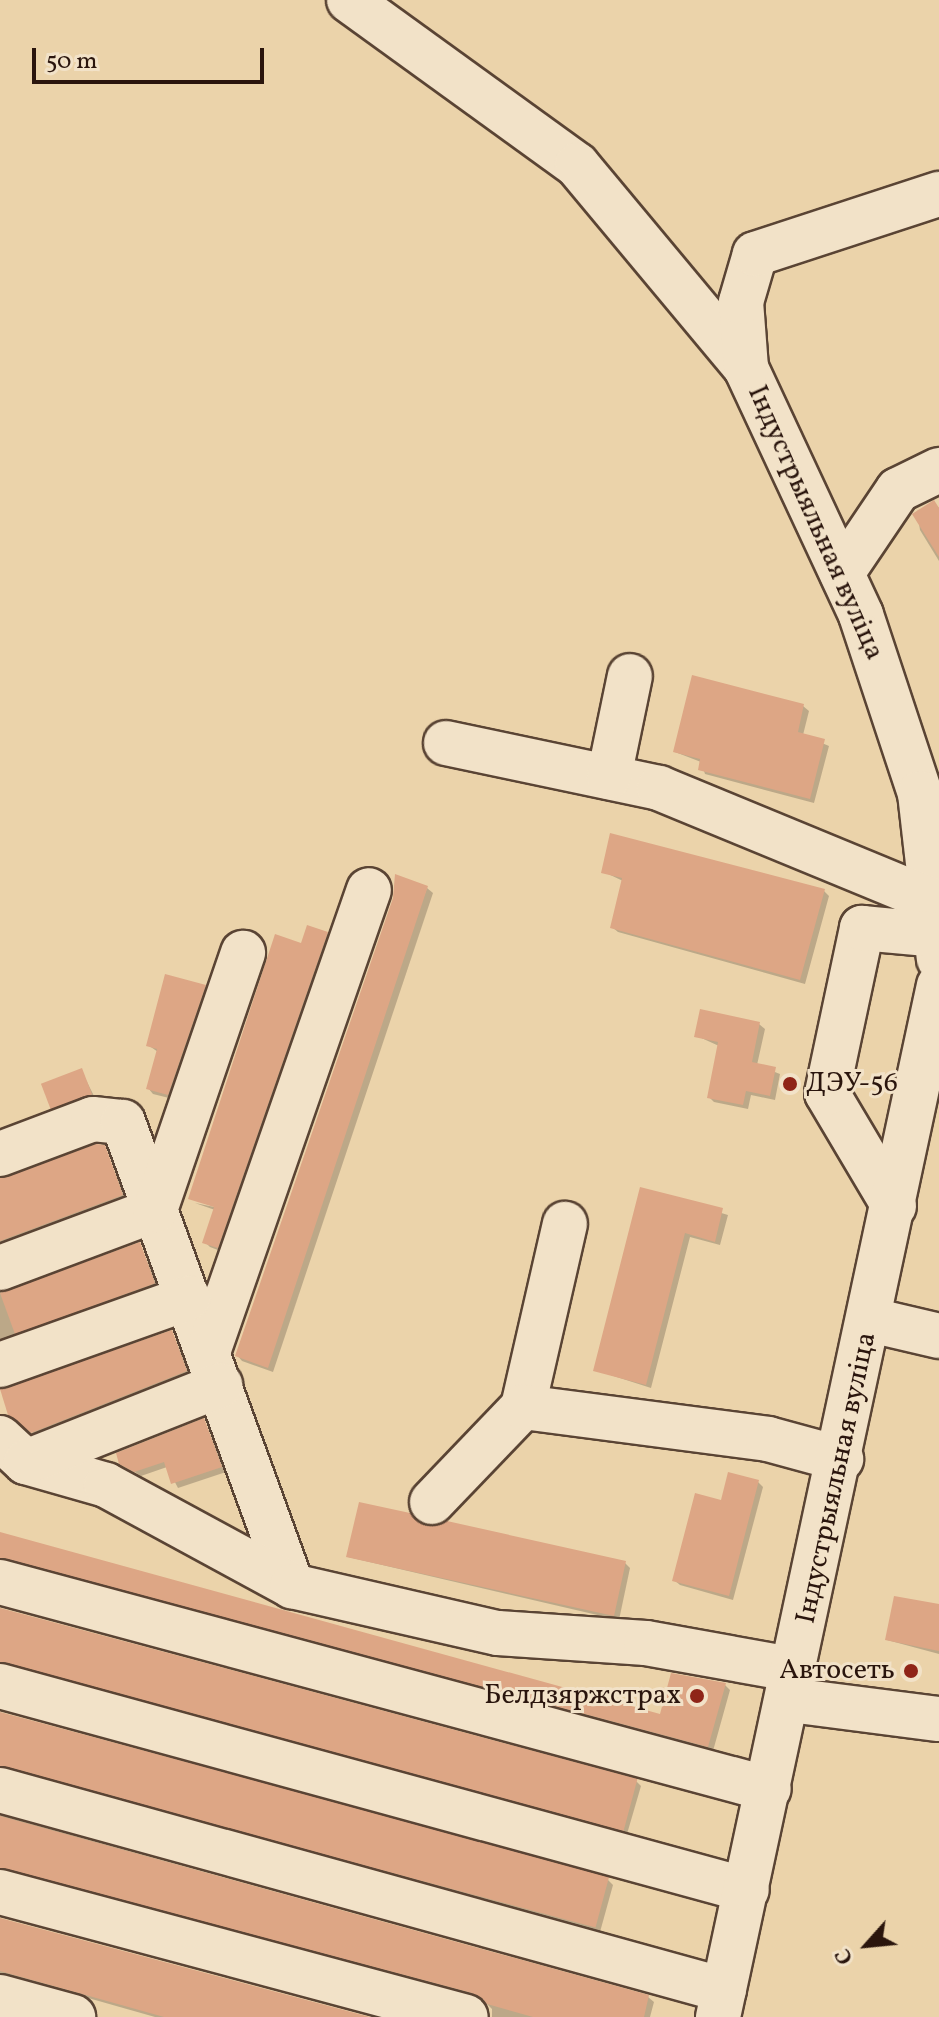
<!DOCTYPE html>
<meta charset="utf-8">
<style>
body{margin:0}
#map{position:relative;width:939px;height:2017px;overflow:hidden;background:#ebd3aa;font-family:Vollkorn,serif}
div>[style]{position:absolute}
.shadow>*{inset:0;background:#0003}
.building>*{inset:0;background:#dda685;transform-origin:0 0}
.roads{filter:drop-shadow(2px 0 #5a4434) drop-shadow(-2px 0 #5a4434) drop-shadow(0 2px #5a4434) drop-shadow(0 -2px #5a4434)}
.minor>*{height:44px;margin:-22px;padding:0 22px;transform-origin:22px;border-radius:22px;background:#f2e2c8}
.dots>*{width:22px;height:22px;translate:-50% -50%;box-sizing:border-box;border:4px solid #f2e2c8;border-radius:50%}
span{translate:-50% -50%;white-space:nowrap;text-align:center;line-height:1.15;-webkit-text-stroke:6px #f2e2c8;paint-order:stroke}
.street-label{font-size:28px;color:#2a150d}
.poi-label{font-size:28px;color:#2a150d}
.left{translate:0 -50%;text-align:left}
.right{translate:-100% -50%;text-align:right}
.north{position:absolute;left:827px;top:1905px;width:80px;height:80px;-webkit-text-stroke:6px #f2e2c8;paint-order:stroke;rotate:243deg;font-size:22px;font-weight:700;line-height:32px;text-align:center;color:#2a150d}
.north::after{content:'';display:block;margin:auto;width:28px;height:36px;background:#2a150d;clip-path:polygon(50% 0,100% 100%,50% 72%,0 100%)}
.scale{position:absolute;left:32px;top:48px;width:232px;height:36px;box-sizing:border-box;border:4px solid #2a150d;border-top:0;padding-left:10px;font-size:24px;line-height:28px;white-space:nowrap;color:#2a150d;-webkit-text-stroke:6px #f2e2c8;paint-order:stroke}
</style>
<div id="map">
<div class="shadow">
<i style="clip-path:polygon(934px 503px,939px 508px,939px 561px,920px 530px,917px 511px)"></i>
<i style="clip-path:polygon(803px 706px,809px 711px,803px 735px,829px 746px,814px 803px,705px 774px,701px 762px,675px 752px)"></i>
<i style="clip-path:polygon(604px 872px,824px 891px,829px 896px,805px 984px,618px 932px,612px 927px,623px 881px)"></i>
<i style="clip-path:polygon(427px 888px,433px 893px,273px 1372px,242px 1361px,237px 1355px)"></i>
<i style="clip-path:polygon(327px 933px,332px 938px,223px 1252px,210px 1247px,205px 1242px,215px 1210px,195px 1203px,224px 1209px,190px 1198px,302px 945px)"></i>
<i style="clip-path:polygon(205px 987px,210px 992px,173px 1099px,153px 1094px,148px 1088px,158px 1052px,148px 1045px)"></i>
<i style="clip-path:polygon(759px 1024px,765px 1029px,757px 1065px,780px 1074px,775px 1100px,751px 1095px,748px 1109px,714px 1102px,709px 1097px,719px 1046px,697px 1036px)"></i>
<i style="clip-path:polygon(81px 1070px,96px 1100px,57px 1112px,52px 1107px)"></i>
<i style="clip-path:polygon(104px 1148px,127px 1200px,0 1248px,0 1179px)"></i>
<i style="clip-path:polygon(641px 1189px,728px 1215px,720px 1245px,690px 1237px,651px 1388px,595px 1370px)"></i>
<i style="clip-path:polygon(140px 1245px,159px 1288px,0 1347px,0 1292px)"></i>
<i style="clip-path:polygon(172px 1332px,191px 1376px,38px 1437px,15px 1419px)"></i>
<i style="clip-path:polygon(204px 1420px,226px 1472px,178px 1488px,167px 1467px,141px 1476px,121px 1463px)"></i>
<i style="clip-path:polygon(758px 1482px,763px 1487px,733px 1600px,680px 1585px,674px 1580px,722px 1502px)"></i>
<i style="clip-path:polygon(426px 1529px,625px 1563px,630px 1568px,619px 1620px,348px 1557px)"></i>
<i style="clip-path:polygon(0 1534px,662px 1716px,725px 1685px,730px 1690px,713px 1751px,0 1562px)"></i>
<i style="clip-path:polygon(939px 1606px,939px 1654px,887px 1640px)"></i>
<i style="clip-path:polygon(0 1610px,636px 1781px,641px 1786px,627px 1834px,0 1666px)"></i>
<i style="clip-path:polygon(0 1714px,608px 1880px,613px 1885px,600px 1932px,0 1767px)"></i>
<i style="clip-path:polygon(0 1815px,648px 1997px,654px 2002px,650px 2017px,492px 2017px,492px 2009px,481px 1998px,13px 1872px,0 1875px)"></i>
<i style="clip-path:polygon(0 1920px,362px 2017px,155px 2017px,0 1973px)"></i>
</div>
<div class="building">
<i style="clip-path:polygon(934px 500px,939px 508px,939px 557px,912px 514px)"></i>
<i style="clip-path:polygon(692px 675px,804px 704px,798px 732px,825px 739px,810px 799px,698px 770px,700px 759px,673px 752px)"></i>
<i style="clip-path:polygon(610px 833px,825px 889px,800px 980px,610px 928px,622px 878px,601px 873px)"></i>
<i style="clip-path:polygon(395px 874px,428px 886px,268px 1368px,235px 1356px,393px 898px)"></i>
<i style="clip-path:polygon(307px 925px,328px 932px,218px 1248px,202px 1243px,214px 1207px,188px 1199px,275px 934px,301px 943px)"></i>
<i style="clip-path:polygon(165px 974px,206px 985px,168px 1095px,146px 1089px,157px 1049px,146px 1046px)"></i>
<i style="clip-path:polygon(700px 1009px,760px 1022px,752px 1062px,776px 1067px,770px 1096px,746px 1091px,743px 1105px,707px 1098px,718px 1042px,694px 1037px)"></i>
<i style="left:82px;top:1068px;width:28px;height:44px;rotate:69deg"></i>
<i style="clip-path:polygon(96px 1144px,105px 1145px,123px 1195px,0 1241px,0 1178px)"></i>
<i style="clip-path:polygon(640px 1187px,723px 1208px,715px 1242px,685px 1233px,646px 1385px,593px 1371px)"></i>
<i style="left:140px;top:1242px;width:44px;height:149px;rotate:70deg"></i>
<i style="clip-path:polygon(172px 1330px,187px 1371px,31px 1433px,8px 1415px,0 1389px)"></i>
<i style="clip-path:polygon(204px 1418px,222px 1467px,171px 1484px,164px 1462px,134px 1472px,119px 1464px,116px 1453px)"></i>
<i style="clip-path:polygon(728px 1472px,759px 1480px,729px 1596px,672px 1581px,695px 1493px,721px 1500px)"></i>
<i style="clip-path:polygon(359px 1502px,410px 1513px,427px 1526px,447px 1521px,626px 1561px,614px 1616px,346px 1557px)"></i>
<i style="clip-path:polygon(0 1532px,660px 1714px,671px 1673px,726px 1683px,708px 1747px,0 1558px)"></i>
<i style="clip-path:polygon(894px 1596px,939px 1604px,939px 1651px,885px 1640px)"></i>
<i style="left:0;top:1608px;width:660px;height:54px;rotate:15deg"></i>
<i style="left:0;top:1712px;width:631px;height:54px;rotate:15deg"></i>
<i style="clip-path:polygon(0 1816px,649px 1995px,644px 2017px,533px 2017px,487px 2004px,472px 1993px,0 1868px)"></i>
<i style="clip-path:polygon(0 1918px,370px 2017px,164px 2017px,0 1971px)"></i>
</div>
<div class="roads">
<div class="minor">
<i style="left:349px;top:0;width:281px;rotate:35.9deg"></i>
<i style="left:577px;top:165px;width:264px;rotate:50.2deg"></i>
<i style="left:746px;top:368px;width:272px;rotate:65deg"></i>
<i style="left:861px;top:615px;width:188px;rotate:71.7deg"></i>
<i style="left:920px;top:793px;width:167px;rotate:83.5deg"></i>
<i style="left:746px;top:368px;width:66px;rotate:-94.3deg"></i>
<i style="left:741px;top:302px;width:50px;rotate:-73.7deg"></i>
<i style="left:755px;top:254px;width:194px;rotate:-18.1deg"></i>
<i style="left:842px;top:573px;width:100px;rotate:-56deg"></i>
<i style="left:898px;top:490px;width:46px;rotate:-26deg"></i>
<i style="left:446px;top:743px;width:218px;rotate:11.9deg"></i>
<i style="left:659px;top:788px;width:296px;rotate:22.4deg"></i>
<i style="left:609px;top:777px;width:103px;rotate:-78.3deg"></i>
<i style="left:0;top:1154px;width:99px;rotate:-20.6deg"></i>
<i style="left:93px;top:1119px;width:30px;rotate:6deg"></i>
<i style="left:123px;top:1122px;width:494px;rotate:70deg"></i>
<i style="left:894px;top:1206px;width:131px;rotate:-120.7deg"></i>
<i style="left:827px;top:1093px;width:169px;rotate:-78deg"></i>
<i style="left:862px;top:928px;width:74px;rotate:5.4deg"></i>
<i style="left:0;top:1268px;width:165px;rotate:-20.5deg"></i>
<i style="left:155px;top:1210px;width:272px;rotate:-71.1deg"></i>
<i style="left:871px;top:1320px;width:70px;rotate:13.2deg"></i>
<i style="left:208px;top:1352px;width:489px;rotate:-70.8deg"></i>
<i style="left:0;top:1365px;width:200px;rotate:-19.6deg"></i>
<i style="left:523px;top:1407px;width:188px;rotate:-77.1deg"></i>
<i style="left:0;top:1438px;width:35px;rotate:43deg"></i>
<i style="left:26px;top:1462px;width:83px;rotate:16deg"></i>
<i style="left:106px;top:1485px;width:212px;rotate:28.5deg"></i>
<i style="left:292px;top:1586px;width:211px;rotate:12.9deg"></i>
<i style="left:498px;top:1633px;width:148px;rotate:3.9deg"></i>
<i style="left:646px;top:1643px;width:152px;rotate:10.2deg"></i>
<i style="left:26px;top:1462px;width:209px;rotate:-21.6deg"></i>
<i style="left:432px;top:1502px;width:132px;rotate:-46.2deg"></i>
<i style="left:523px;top:1407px;width:247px;rotate:7.4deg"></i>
<i style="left:768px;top:1439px;width:76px;rotate:15.3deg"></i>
<i style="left:0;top:1582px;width:796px;rotate:15.07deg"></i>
<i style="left:0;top:1686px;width:774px;rotate:15.27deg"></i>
<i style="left:790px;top:1700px;width:150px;rotate:7.3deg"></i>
<i style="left:0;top:1790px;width:751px;rotate:15.44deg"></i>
<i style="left:0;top:1892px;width:482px;rotate:15deg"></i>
<i style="left:0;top:1997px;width:76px;rotate:15.3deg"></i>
<i style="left:718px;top:2017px;width:1055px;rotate:-77.91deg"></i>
</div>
</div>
<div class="dots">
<i style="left:790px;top:1084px;background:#8f2418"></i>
<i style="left:911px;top:1671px;background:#8f2418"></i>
<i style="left:697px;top:1696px;background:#8f2418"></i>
</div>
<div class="street-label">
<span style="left:815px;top:523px;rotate:66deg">Індустрыяльная вуліца</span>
<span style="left:837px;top:1478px;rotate:-78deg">Індустрыяльная вуліца</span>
</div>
<div class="poi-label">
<span class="left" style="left:806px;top:1084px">ДЭУ-56</span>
<span class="right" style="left:895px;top:1671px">Автосеть</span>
<span class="right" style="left:681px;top:1696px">Белдзяржстрах</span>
</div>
<div class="north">С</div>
<div class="scale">50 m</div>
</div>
